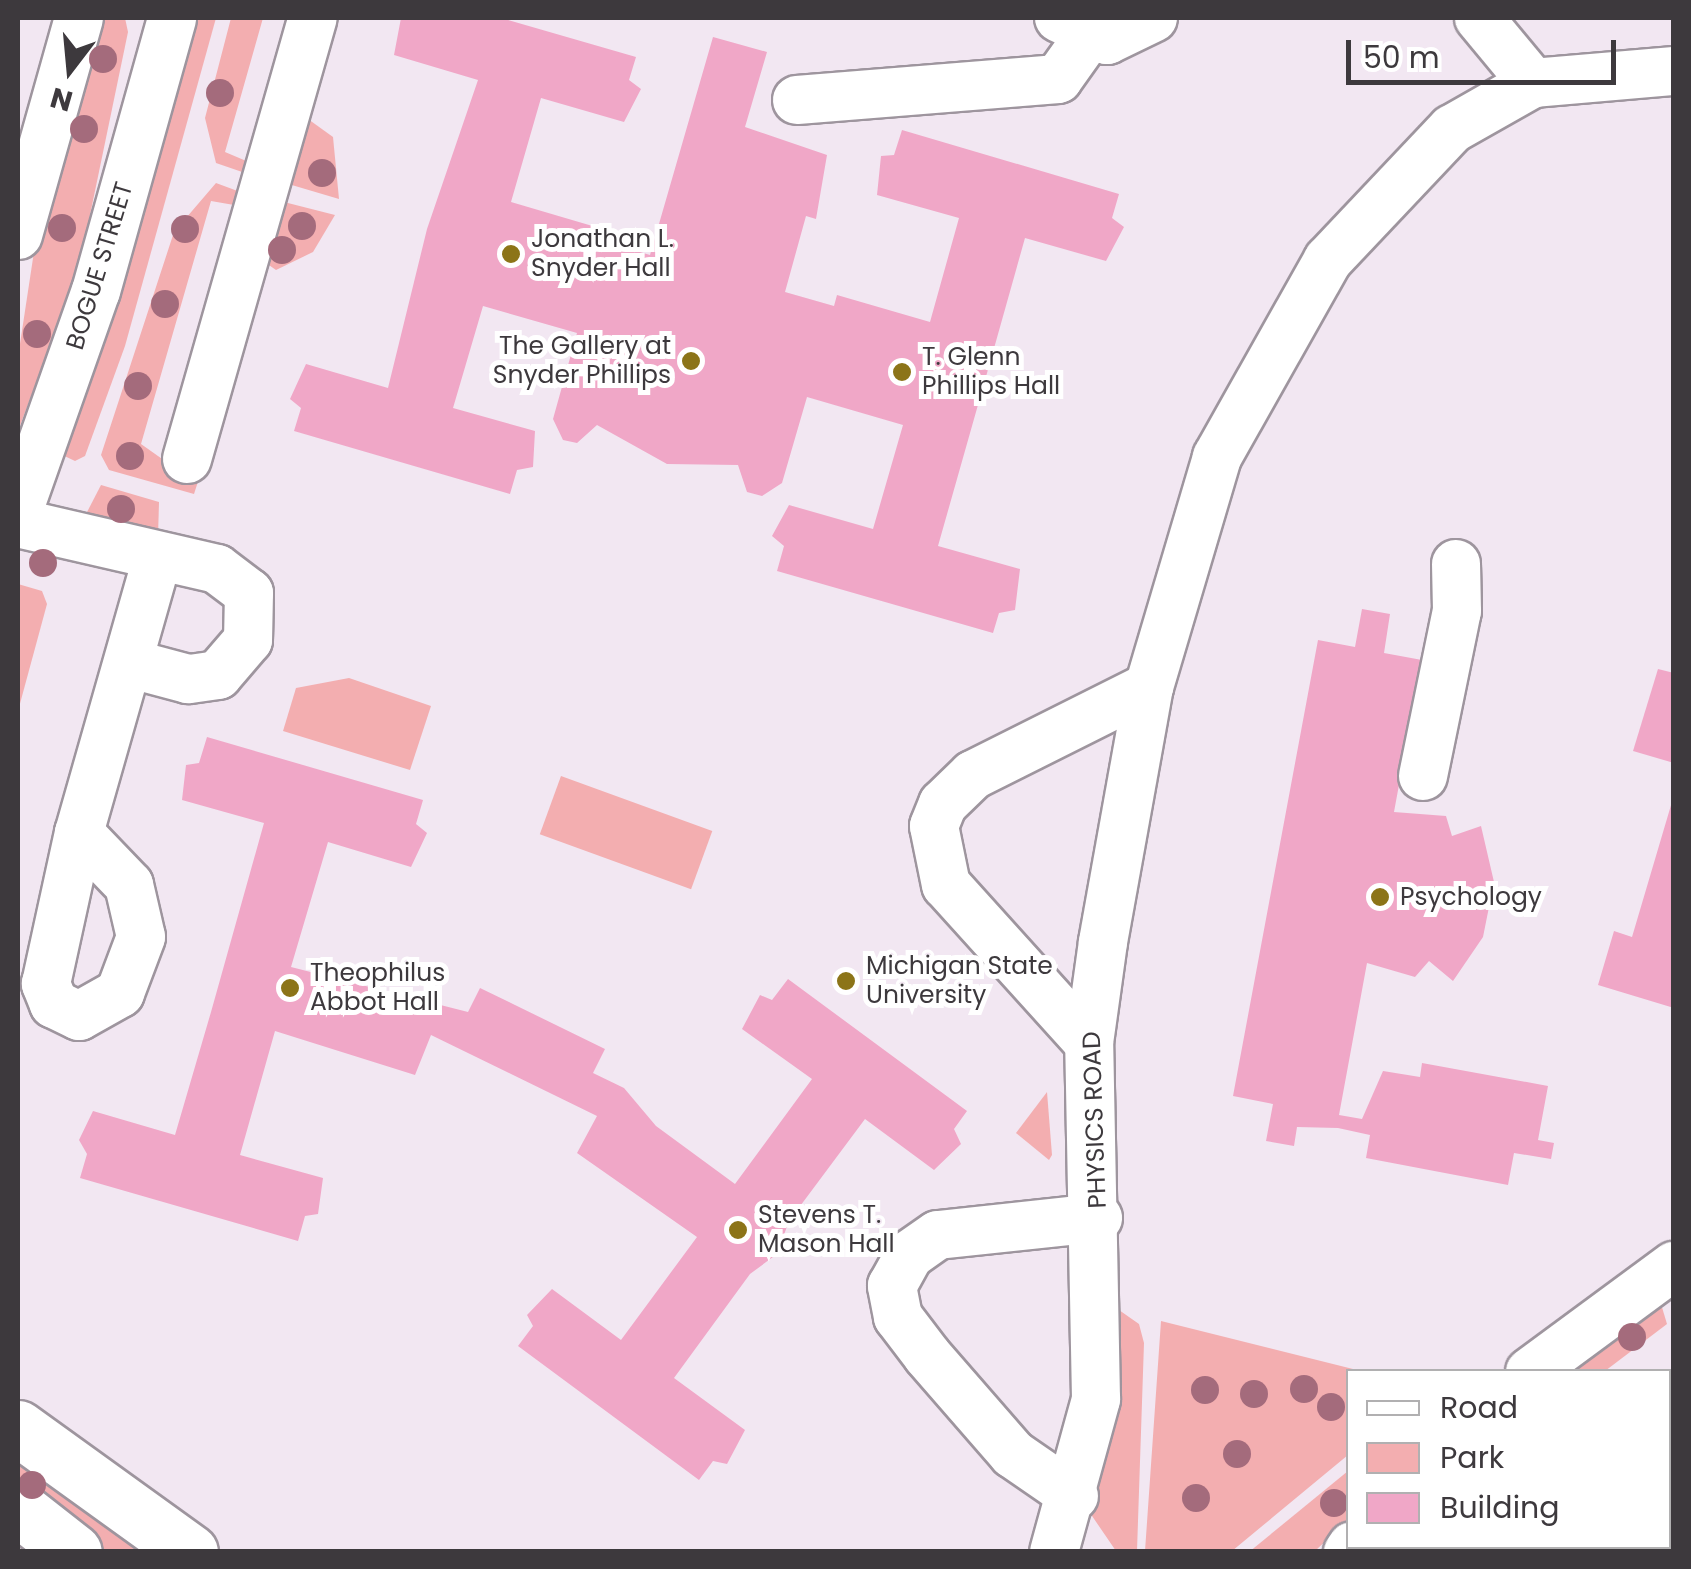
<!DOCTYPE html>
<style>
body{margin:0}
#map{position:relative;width:1691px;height:1569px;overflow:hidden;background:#f2e7f2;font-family:Poppins,sans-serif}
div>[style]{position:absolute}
.green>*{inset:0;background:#f3aeb0;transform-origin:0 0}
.building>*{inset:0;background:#f0a7c7;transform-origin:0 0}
.roads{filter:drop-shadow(2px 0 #9e959e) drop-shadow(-2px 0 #9e959e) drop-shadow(0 2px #9e959e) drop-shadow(0 -2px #9e959e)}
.minor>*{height:48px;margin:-24px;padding:0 24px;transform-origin:24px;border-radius:24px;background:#fff}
.major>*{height:55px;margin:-27.5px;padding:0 27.5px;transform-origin:27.5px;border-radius:27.5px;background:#fff}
.trees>*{width:28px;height:28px;margin:-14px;border-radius:50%;background:#a46b7c}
.dots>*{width:28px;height:28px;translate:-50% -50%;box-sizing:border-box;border:5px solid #fff;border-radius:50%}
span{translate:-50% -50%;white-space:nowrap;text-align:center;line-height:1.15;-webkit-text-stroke:10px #fff;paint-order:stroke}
.poi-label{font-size:25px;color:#3d393d}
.left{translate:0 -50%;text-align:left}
.right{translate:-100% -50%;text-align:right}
.street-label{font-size:25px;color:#3d393d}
.frame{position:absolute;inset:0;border:20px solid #3d393d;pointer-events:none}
.legend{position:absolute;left:1346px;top:1369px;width:325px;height:180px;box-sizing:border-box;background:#fff;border:2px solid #b1b0b1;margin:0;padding:12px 18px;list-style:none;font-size:30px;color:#3d393d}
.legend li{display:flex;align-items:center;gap:20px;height:50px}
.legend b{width:50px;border:2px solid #b1b0b1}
.north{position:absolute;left:20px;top:20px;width:100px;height:100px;-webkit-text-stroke:8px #fff;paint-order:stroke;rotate:196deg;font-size:28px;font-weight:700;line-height:40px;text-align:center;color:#3d393d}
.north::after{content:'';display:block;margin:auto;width:35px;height:45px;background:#3d393d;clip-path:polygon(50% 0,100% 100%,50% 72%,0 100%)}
.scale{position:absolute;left:1346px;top:40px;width:270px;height:45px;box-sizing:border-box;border:5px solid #3d393d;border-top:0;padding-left:12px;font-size:30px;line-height:35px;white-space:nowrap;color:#3d393d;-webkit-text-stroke:8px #fff;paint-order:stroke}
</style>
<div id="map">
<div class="green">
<i style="clip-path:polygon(100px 18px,125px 18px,128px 32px,79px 268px,18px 431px,18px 357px,37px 232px)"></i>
<i style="clip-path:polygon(193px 18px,216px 18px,125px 346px,85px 456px,75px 461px,56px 452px)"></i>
<i style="clip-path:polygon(231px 18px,263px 18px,225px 152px,251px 163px,248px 174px,216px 163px,205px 118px)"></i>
<i style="clip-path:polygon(308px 119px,333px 137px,339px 199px,285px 183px)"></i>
<i style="clip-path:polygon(216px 183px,243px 193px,234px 205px,211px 201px,141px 444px,182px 473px,204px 463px,194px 494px,109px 470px,101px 455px,174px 232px)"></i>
<i style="clip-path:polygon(280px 201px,335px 215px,313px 252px,276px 270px,266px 263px)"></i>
<i style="clip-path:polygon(101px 485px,159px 502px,158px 537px,85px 516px)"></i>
<i style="clip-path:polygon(18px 584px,42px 591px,47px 604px,18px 711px)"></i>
<i style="clip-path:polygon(349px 678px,431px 706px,410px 770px,283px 731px,296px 688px)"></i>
<i style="left:561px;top:776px;width:161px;height:62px;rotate:20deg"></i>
<i style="clip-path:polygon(1047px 1092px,1052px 1155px,1049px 1160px,1016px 1133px)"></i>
<i style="clip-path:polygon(1661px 1304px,1667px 1324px,1605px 1371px,1572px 1372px)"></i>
<i style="clip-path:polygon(1119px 1310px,1139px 1324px,1144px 1343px,1137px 1551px,1116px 1551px,1090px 1513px,1115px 1428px)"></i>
<i style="clip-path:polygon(1161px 1321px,1361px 1371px,1348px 1372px,1348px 1455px,1232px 1551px,1145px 1551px)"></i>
<i style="clip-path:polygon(18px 1455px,153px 1551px,90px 1551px,18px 1494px)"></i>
<i style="clip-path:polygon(1348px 1471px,1348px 1520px,1315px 1551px,1249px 1552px)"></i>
</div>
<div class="building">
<i style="clip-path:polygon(401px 18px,501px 18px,636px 57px,629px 80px,641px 89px,624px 122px,541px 98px,511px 202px,606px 230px,603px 241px,650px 255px,713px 37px,767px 52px,745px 127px,827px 155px,816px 219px,806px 216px,785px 292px,834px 306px,837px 295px,930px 322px,959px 218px,877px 195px,881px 156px,894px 155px,902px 130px,1119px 194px,1112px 218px,1124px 227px,1106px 261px,1025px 238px,991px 359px,938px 546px,1020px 569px,1015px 610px,999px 613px,993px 633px,777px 571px,784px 546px,772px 536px,789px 505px,873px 529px,903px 425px,807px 397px,782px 483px,762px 496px,747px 492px,738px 465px,667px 464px,597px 425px,577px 443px,563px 440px,553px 419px,577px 333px,483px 306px,453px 408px,535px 431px,533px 467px,517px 470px,510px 494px,294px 431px,301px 408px,290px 399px,306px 364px,388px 388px,427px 229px,478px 80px,394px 55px)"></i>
<i style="clip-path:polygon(1362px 609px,1390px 614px,1384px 653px,1422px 660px,1394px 812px,1446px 816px,1452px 836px,1481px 826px,1494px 882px,1483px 937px,1453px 981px,1429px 961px,1415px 977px,1367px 963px,1339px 1115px,1362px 1119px,1383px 1071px,1420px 1077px,1422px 1063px,1548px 1086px,1538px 1140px,1554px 1143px,1551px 1159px,1514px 1153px,1508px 1185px,1366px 1158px,1370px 1135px,1338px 1128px,1297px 1127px,1294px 1146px,1266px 1141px,1273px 1104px,1233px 1096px,1318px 640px,1355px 647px)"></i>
<i style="clip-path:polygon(1658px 669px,1674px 673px,1674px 763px,1633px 751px)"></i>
<i style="clip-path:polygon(207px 737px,423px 800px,416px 824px,427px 833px,411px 867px,328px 842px,291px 967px,468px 1012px,480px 988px,515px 1005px,605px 1049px,593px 1073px,624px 1088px,656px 1126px,735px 1184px,812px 1079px,742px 1029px,760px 995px,772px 1000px,788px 979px,967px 1111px,954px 1129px,961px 1144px,934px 1170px,865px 1119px,789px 1221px,777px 1254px,750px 1274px,674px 1378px,745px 1430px,727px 1464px,713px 1461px,699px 1480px,518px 1346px,533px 1326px,527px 1315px,552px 1289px,621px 1340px,697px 1237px,577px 1153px,597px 1116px,431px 1035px,415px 1075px,275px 1031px,240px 1155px,323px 1178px,318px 1214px,305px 1216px,298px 1241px,80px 1178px,87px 1154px,79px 1140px,93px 1111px,175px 1135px,211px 1012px,264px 823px,182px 800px,186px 765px,199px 763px)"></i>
<i style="clip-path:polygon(1674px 795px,1674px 1008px,1598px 985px,1614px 931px,1632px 937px)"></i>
<i style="left:1674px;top:1427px;width:100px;height:7px;rotate:90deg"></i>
</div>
<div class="roads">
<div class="minor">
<i style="left:1059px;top:18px;width:53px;rotate:24.6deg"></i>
<i style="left:1107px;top:40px;width:51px;rotate:-25.6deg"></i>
<i style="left:1479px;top:18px;width:85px;rotate:50.3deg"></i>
<i style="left:797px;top:100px;width:262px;rotate:-4.6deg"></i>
<i style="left:1058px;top:79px;width:52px;rotate:-54.5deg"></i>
<i style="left:18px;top:235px;width:225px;rotate:-74.3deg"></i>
<i style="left:187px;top:459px;width:459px;rotate:-74.1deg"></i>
<i style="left:18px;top:512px;width:234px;rotate:-70.6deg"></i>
<i style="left:96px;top:291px;width:283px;rotate:-74.4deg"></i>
<i style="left:18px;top:523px;width:204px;rotate:13deg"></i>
<i style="left:217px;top:569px;width:40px;rotate:37deg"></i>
<i style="left:249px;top:593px;width:47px;rotate:91.2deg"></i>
<i style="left:248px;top:640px;width:46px;rotate:130.6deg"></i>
<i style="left:218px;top:675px;width:30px;rotate:172deg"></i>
<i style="left:188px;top:679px;width:62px;rotate:-165.1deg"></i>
<i style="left:1423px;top:776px;width:168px;rotate:-78.4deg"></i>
<i style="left:1457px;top:611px;width:47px;rotate:-91.2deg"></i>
<i style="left:79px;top:833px;width:72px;rotate:46.1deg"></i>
<i style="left:129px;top:885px;width:53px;rotate:77deg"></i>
<i style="left:141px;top:937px;width:60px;rotate:110.6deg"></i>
<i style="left:120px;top:993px;width:47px;rotate:150.7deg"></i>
<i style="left:79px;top:1016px;width:28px;rotate:-154deg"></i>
<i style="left:54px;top:1004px;width:22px;rotate:-112deg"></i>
<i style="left:46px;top:984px;width:155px;rotate:-77.7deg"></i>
<i style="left:79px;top:833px;width:284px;rotate:-74.1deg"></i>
<i style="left:1089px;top:1043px;width:213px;rotate:-132.1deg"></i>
<i style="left:946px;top:885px;width:60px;rotate:-101.5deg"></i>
<i style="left:934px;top:826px;width:24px;rotate:-68deg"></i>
<i style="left:943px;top:804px;width:42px;rotate:-44deg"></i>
<i style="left:973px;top:775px;width:197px;rotate:-26.6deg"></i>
<i style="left:1530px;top:1372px;width:179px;rotate:-36.4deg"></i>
<i style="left:1074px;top:1496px;width:74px;rotate:-145.5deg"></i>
<i style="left:1013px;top:1454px;width:131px;rotate:-131deg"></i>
<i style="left:927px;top:1355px;width:48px;rotate:-127.3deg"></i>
<i style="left:898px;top:1317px;width:32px;rotate:-101deg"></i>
<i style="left:892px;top:1286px;width:35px;rotate:-61deg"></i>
<i style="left:909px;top:1255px;width:35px;rotate:-35deg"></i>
<i style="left:938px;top:1235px;width:161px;rotate:-6.1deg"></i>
<i style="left:1054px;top:1552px;width:159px;rotate:-74.6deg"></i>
<i style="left:1096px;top:1399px;width:356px;rotate:-91.1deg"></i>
<i style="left:1089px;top:1043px;width:102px;rotate:-82.1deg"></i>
<i style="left:1103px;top:942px;width:259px;rotate:-79.8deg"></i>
<i style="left:1149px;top:687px;width:240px;rotate:-73.5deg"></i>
<i style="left:1217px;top:457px;width:226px;rotate:-60.6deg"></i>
<i style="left:1328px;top:260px;width:180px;rotate:-46.6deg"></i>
<i style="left:1452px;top:129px;width:93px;rotate:-29.6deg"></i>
<i style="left:1533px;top:83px;width:142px;rotate:-4.9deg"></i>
<i style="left:1348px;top:1552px;width:7px;rotate:-56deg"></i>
</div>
<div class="major">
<i style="left:18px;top:1428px;width:212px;rotate:35.8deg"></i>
<i style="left:18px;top:1508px;width:71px;rotate:38.2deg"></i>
</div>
</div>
<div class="trees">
<i style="left:103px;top:59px"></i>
<i style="left:220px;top:93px"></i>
<i style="left:84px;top:129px"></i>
<i style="left:322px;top:173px"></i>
<i style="left:302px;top:226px"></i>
<i style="left:62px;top:228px"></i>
<i style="left:185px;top:229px"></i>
<i style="left:282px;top:250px"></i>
<i style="left:165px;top:304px"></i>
<i style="left:37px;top:334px"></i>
<i style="left:138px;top:386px"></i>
<i style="left:130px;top:456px"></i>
<i style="left:121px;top:509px"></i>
<i style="left:43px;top:563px"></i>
<i style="left:1632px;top:1337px"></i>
<i style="left:1304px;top:1389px"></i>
<i style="left:1205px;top:1390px"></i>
<i style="left:1254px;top:1394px"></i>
<i style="left:1331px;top:1407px"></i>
<i style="left:1237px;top:1454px"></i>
<i style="left:32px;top:1485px"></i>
<i style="left:1196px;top:1498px"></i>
<i style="left:1334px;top:1503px"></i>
</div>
<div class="dots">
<i style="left:511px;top:254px;background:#8c7418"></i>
<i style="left:691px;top:361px;background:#8c7418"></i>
<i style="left:902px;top:372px;background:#8c7418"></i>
<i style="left:1380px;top:897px;background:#8c7418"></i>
<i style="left:846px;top:981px;background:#8c7418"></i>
<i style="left:290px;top:988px;background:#8c7418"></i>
<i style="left:738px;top:1230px;background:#8c7418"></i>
</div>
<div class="poi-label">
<span class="left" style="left:531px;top:254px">Jonathan L.<br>Snyder Hall</span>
<span class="right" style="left:671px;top:361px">The Gallery at<br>Snyder Phillips</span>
<span class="left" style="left:922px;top:372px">T. Glenn<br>Phillips Hall</span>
<span class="left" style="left:1400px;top:897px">Psychology</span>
<span class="left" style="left:866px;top:981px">Michigan State<br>University</span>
<span class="left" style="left:310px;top:988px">Theophilus<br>Abbot Hall</span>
<span class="left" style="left:758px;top:1230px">Stevens T.<br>Mason Hall</span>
</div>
<div class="street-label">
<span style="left:100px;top:266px;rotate:-73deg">BOGUE STREET</span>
<span style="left:1095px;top:1120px;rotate:-92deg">PHYSICS ROAD</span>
</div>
<div class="frame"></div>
<ul class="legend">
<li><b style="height:12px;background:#fff"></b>Road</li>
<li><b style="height:28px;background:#f3aeb0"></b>Park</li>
<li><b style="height:28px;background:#f0a7c7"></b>Building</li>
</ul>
<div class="north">N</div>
<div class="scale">50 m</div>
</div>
